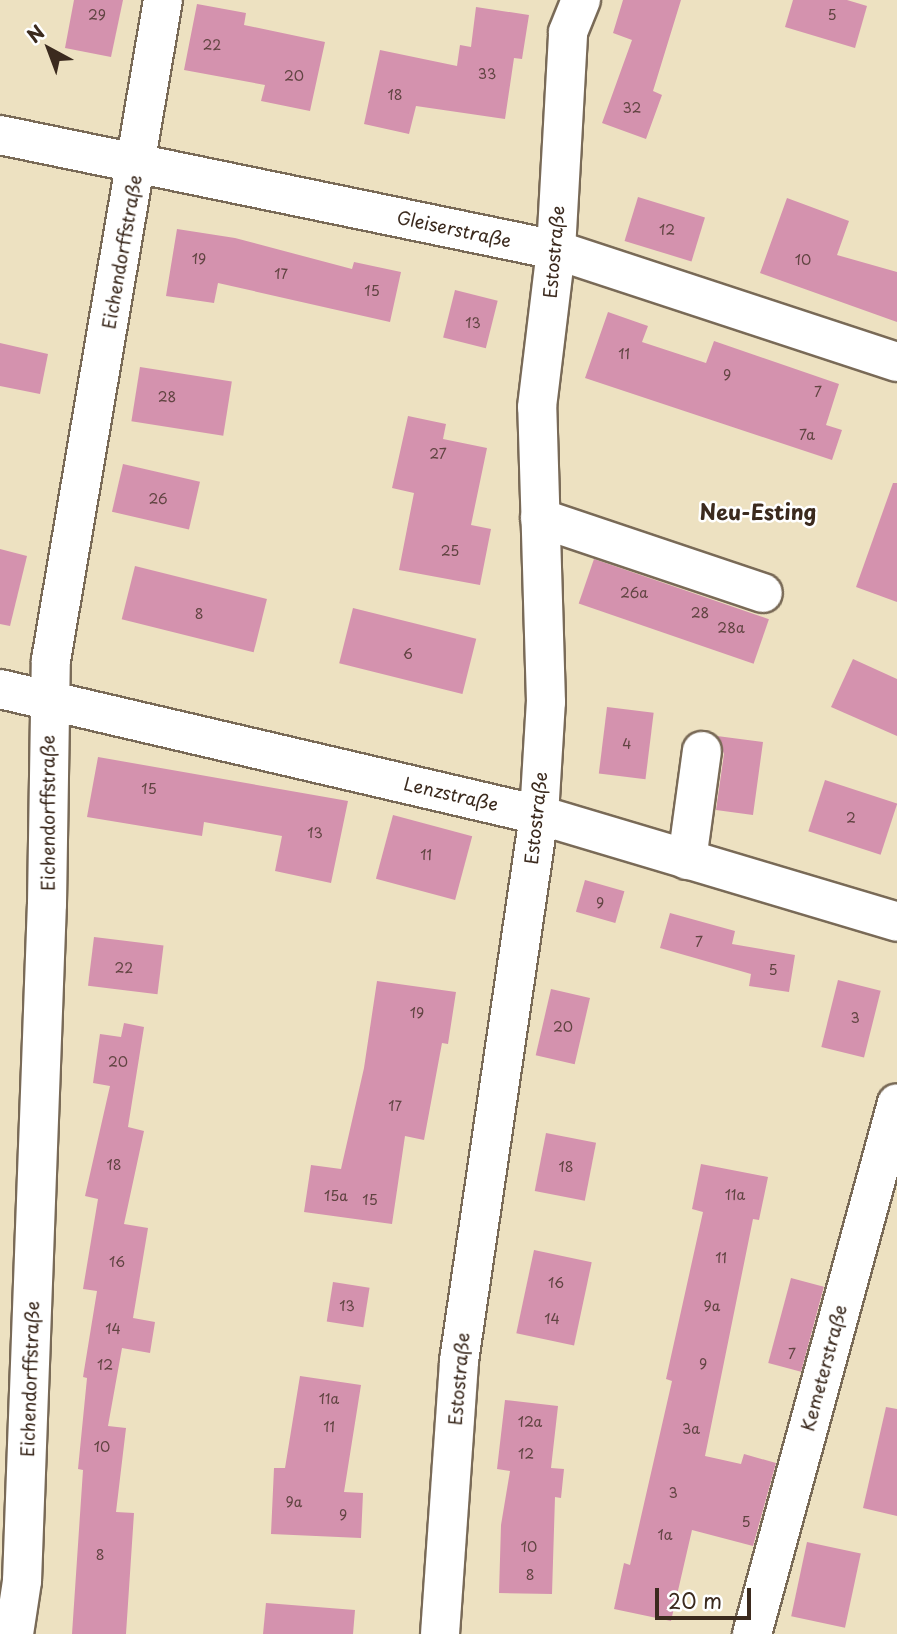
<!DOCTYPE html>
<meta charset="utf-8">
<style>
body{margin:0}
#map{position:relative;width:897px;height:1634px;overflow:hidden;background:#ede1c1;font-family:"Playpen Sans",sans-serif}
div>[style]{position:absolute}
.building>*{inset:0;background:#d492ae;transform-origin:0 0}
.roads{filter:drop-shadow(2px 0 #796a57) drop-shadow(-2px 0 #796a57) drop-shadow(0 2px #796a57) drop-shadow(0 -2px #796a57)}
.minor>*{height:38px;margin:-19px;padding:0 19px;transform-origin:19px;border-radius:19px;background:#fff}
span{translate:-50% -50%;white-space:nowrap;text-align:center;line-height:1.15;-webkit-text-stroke:5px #fff;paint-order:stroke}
.number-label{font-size:14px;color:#614442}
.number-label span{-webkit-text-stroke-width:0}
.street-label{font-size:18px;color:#3b2a1e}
.quarter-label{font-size:21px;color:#3b2a1e;font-weight:700}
.north{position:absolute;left:14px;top:14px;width:70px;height:70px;-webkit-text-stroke:5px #fff;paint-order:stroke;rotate:319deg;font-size:19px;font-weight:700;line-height:28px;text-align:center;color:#3b2a1e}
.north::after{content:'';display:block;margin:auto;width:24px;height:32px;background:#3b2a1e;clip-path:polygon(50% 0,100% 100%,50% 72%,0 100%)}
.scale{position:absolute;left:655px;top:1588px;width:96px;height:32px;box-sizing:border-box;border:4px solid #3b2a1e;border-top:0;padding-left:9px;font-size:21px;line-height:24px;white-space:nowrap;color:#3b2a1e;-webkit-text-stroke:5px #fff;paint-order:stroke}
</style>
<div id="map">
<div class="building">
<i style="clip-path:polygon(74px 0,123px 0,111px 57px,65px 48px)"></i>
<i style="clip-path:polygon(623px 0,681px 0,653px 91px,662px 95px,646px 139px,602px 123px,632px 40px,613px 33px)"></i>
<i style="clip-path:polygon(793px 0,847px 0,867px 6px,855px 48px,785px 27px)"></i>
<i style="clip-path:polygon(197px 4px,246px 13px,244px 25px,325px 42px,310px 111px,261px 101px,265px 85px,184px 70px)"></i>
<i style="clip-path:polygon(476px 7px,529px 15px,522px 59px,514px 58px,505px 119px,416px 106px,409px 134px,364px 124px,380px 50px,457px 66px,460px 45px,471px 47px)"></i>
<i style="left:638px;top:197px;width:70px;height:46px;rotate:17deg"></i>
<i style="clip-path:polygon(787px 198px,849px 221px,837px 255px,897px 272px,897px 322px,760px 273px)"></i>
<i style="clip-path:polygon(177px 229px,235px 238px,352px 269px,354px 262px,401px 272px,390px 322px,218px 283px,214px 303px,166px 296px)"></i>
<i style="left:455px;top:290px;width:44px;height:49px;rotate:14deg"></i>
<i style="clip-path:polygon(608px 312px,648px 326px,642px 342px,706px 363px,714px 341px,839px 384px,826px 425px,842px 430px,832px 460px,585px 378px)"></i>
<i style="clip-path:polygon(0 343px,48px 354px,40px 394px,0 386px)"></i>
<i style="left:140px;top:367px;width:93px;height:55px;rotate:9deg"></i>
<i style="clip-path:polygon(408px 416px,446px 424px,443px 439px,487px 448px,471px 525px,491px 529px,480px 585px,399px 570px,414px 493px,392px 488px)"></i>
<i style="left:123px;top:464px;width:79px;height:49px;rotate:13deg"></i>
<i style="clip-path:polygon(893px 483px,897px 483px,897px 602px,856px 587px)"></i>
<i style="clip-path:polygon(0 549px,27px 556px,10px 626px,0 624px)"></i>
<i style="left:594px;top:559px;width:185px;height:47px;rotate:19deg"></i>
<i style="left:135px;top:566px;width:136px;height:55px;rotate:14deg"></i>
<i style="left:353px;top:608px;width:127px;height:57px;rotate:14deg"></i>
<i style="clip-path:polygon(853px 659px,897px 679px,897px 736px,831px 707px)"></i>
<i style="left:607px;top:707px;width:47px;height:67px;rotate:7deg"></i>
<i style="clip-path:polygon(717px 736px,763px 742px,753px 815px,716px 810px,724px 754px)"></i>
<i style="clip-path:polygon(98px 757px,348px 801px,331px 883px,275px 871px,282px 836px,204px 822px,202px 836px,87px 817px)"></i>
<i style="left:825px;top:780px;width:76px;height:54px;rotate:18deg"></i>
<i style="left:393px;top:815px;width:82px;height:66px;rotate:15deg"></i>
<i style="left:585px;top:880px;width:41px;height:33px;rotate:16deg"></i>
<i style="clip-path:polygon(670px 913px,735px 931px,732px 944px,795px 955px,789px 992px,749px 986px,751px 974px,660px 948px)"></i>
<i style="left:94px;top:937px;width:70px;height:49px;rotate:7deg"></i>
<i style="left:838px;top:980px;width:44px;height:69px;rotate:14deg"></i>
<i style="clip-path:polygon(377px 981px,456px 992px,448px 1044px,442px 1043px,424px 1140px,405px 1136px,392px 1224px,304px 1212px,311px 1165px,341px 1169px,364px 1068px)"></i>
<i style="left:551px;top:989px;width:40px;height:68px;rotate:13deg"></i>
<i style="clip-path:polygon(124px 1023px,144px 1027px,128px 1127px,144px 1131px,124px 1224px,148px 1228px,133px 1318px,155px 1322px,150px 1353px,122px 1348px,108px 1426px,126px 1428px,116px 1512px,134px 1513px,126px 1634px,72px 1634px,83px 1470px,78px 1469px,87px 1378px,83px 1377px,97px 1291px,83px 1289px,98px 1199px,85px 1196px,110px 1086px,93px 1083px,100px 1034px,121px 1037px)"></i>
<i style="left:546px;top:1133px;width:51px;height:59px;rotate:11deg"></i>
<i style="clip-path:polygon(701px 1164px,768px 1177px,759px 1220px,753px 1219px,705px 1456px,741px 1464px,744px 1454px,776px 1463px,753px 1546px,692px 1530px,671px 1621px,614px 1609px,624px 1563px,630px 1565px,672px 1381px,666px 1379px,703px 1212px,692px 1209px)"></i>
<i style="left:534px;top:1250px;width:59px;height:85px;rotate:12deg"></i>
<i style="left:791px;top:1278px;width:34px;height:88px;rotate:15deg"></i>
<i style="left:333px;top:1282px;width:37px;height:40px;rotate:9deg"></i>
<i style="clip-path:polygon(300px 1376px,361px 1385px,344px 1492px,363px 1493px,361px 1538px,271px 1534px,274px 1468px,285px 1468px)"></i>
<i style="clip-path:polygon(505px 1400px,558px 1406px,551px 1468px,564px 1469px,561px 1498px,555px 1497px,552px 1594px,499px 1593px,501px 1525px,510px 1471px,497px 1469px)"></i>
<i style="clip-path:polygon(886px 1407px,897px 1409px,897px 1516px,863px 1508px)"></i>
<i style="left:807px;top:1542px;width:55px;height:76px;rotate:12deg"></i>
<i style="clip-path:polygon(266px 1603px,355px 1610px,353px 1634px,263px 1634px)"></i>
</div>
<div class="roads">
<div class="minor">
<i style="left:0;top:135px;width:568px;rotate:11.69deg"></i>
<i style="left:556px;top:250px;width:359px;rotate:18.2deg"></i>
<i style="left:540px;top:518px;width:235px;rotate:18.6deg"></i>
<i style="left:0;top:689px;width:554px;rotate:13.16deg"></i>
<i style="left:539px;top:815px;width:374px;rotate:16.6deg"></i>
<i style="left:687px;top:860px;width:110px;rotate:-82.2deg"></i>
<i style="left:14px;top:1634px;width:54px;rotate:-81.4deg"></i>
<i style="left:22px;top:1581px;width:677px;rotate:-87.89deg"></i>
<i style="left:47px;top:904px;width:244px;rotate:-89.1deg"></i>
<i style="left:51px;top:660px;width:669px;rotate:-80.37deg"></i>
<i style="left:440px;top:1634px;width:274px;rotate:-86deg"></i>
<i style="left:459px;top:1361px;width:552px;rotate:-81.66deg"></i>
<i style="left:539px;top:815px;width:113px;rotate:-86.5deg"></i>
<i style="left:546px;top:702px;width:295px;rotate:-91.7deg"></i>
<i style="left:537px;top:407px;width:158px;rotate:-83.1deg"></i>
<i style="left:556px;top:250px;width:218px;rotate:-86.8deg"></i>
<i style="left:568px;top:32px;width:35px;rotate:-68deg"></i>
<i style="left:752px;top:1634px;width:550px;rotate:-74.73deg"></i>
</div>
</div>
<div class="number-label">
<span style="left:97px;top:15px">29</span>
<span style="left:832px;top:15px">5</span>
<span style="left:212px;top:45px">22</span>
<span style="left:487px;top:74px">33</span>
<span style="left:294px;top:76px">20</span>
<span style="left:395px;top:95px">18</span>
<span style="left:632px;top:108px">32</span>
<span style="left:667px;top:230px">12</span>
<span style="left:199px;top:259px">19</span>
<span style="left:803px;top:260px">10</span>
<span style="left:281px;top:274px">17</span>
<span style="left:372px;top:291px">15</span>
<span style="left:473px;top:323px">13</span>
<span style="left:624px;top:354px">11</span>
<span style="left:727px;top:375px">9</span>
<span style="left:818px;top:392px">7</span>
<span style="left:167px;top:397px">28</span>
<span style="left:807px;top:435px">7a</span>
<span style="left:438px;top:454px">27</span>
<span style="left:158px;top:499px">26</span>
<span style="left:450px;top:551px">25</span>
<span style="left:634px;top:593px">26a</span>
<span style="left:700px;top:613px">28</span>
<span style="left:199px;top:614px">8</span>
<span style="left:731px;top:628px">28a</span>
<span style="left:408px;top:654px">6</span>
<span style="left:627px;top:744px">4</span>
<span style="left:149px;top:789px">15</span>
<span style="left:851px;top:818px">2</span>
<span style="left:315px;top:833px">13</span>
<span style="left:426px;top:855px">11</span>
<span style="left:600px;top:903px">9</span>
<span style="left:699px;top:942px">7</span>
<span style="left:124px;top:968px">22</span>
<span style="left:773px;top:970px">5</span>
<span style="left:417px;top:1013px">19</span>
<span style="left:855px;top:1018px">3</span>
<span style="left:563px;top:1027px">20</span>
<span style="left:118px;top:1062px">20</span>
<span style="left:395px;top:1106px">17</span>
<span style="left:114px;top:1165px">18</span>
<span style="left:566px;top:1167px">18</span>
<span style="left:735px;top:1195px">11a</span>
<span style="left:336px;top:1196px">15a</span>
<span style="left:370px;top:1200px">15</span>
<span style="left:721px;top:1258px">11</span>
<span style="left:117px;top:1262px">16</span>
<span style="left:556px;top:1283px">16</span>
<span style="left:347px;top:1306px">13</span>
<span style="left:712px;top:1306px">9a</span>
<span style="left:552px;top:1319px">14</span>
<span style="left:113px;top:1329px">14</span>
<span style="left:792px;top:1354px">7</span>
<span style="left:703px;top:1364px">9</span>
<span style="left:105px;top:1365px">12</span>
<span style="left:329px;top:1399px">11a</span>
<span style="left:530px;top:1422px">12a</span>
<span style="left:329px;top:1427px">11</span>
<span style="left:691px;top:1429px">3a</span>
<span style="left:102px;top:1447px">10</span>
<span style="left:526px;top:1454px">12</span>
<span style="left:673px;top:1493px">3</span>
<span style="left:294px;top:1502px">9a</span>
<span style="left:343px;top:1515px">9</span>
<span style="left:746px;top:1522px">5</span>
<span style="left:665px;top:1535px">1a</span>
<span style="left:529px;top:1547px">10</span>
<span style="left:100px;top:1555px">8</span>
<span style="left:530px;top:1575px">8</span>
</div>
<div class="street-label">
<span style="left:454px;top:229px;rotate:12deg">Gleiserstraße</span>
<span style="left:122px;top:252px;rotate:-80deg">Eichendorffstraße</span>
<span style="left:554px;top:252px;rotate:-85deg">Estostraße</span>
<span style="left:451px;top:794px;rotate:13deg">Lenzstraße</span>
<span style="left:48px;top:813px;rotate:-90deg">Eichendorffstraße</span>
<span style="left:536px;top:818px;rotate:-84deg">Estostraße</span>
<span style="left:824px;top:1368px;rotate:-75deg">Kemeterstraße</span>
<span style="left:30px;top:1379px;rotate:-88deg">Eichendorffstraße</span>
<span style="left:459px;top:1379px;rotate:-85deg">Estostraße</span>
</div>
<div class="quarter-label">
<span style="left:758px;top:511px">Neu-Esting</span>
</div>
<div class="north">N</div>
<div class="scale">20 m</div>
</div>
